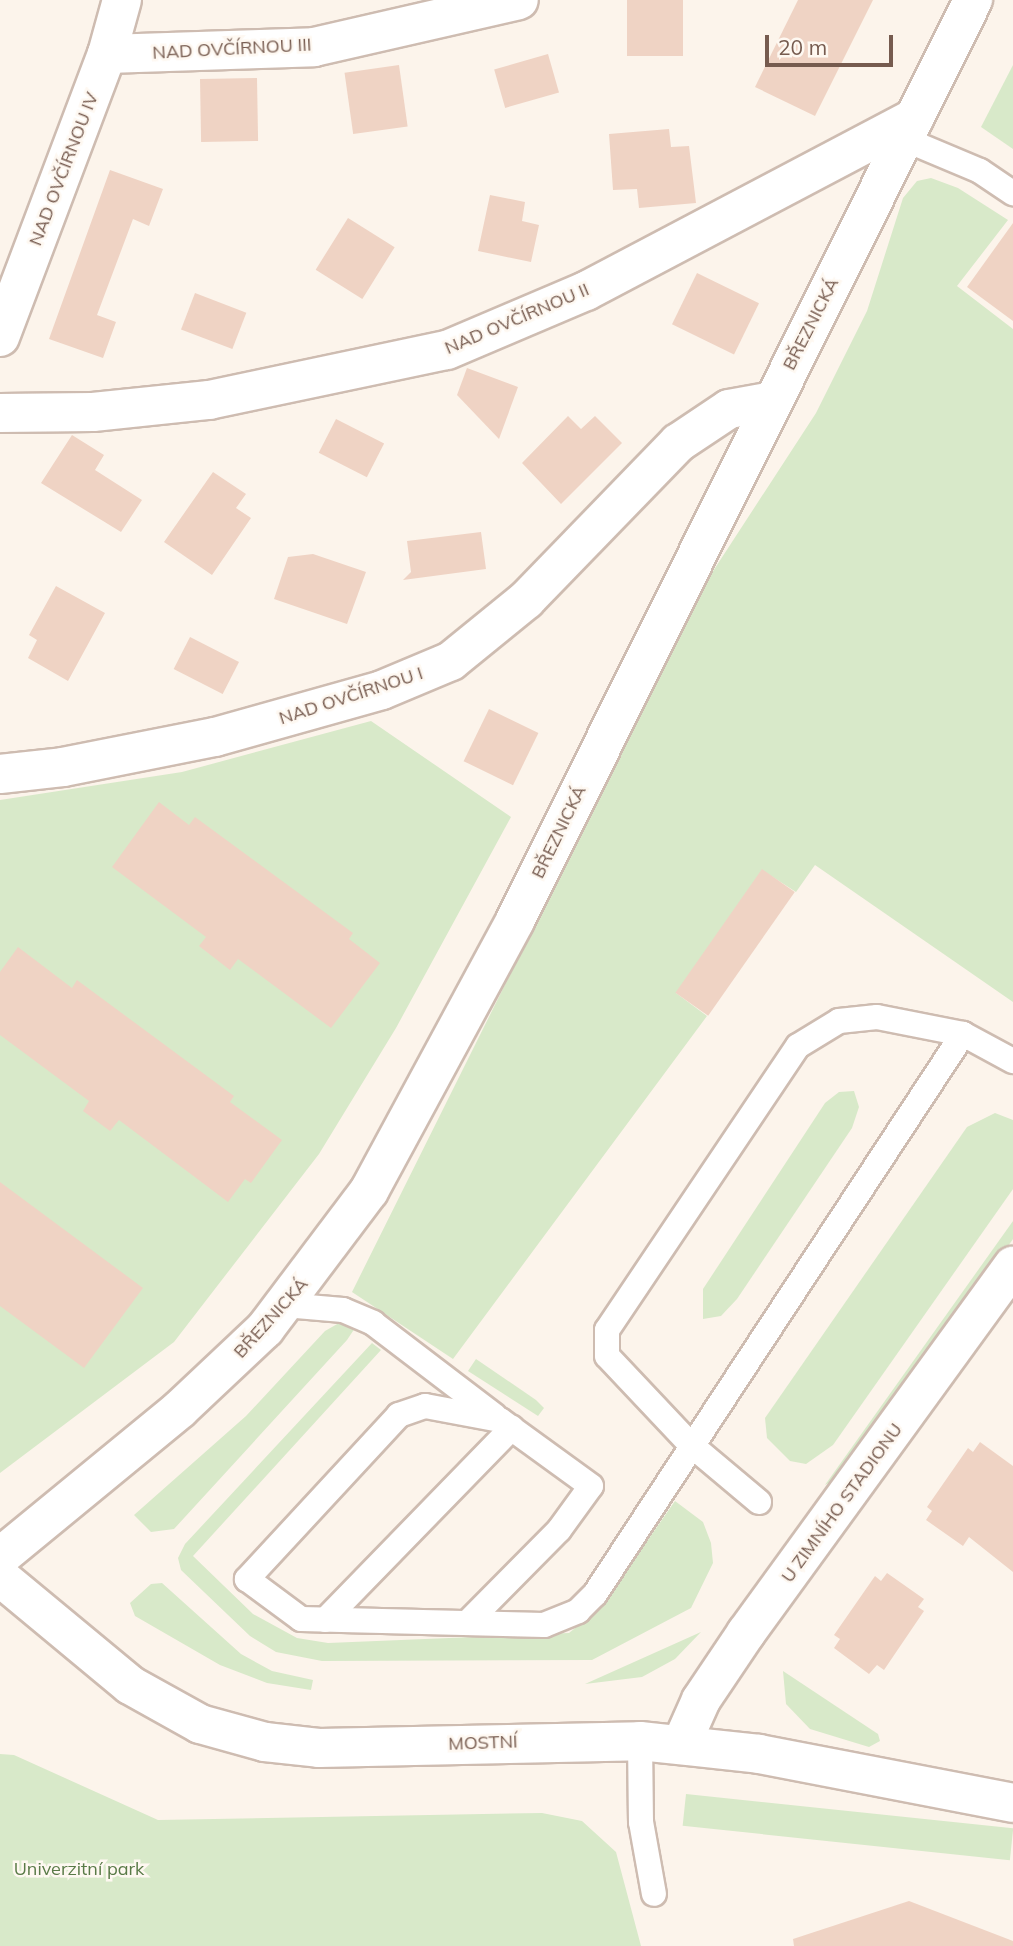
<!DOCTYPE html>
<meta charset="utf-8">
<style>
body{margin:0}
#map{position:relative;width:1013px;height:1946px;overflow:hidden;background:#fcf4eb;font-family:Mulish,sans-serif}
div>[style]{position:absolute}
.green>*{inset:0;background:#d8e9c9;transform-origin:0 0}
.building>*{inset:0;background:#efd3c4;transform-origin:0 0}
.roads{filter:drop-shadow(2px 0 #cebcb1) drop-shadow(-2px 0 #cebcb1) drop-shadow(0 2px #cebcb1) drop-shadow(0 -2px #cebcb1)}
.lane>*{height:24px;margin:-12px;padding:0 12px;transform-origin:12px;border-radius:12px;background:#fff}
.street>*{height:38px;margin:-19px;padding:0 19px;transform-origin:19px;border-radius:19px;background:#fff}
.secondary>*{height:38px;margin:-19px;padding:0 19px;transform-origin:19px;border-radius:19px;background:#fff}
span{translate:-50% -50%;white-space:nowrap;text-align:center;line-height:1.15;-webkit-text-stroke:5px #fef8f1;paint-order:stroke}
.street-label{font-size:18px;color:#765b4f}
.park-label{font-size:18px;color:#597a47}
.scale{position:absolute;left:765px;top:35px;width:128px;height:32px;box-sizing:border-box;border:4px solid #765b4f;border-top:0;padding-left:9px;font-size:21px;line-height:24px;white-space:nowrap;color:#765b4f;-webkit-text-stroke:5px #fef8f1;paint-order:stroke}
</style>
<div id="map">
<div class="green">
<i style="clip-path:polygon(1013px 65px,1013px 149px,981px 127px)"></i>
<i style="clip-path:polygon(931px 178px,958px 188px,1008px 220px,957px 286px,1013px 329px,1013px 1002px,815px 865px,796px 892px,762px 870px,676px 993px,707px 1016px,453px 1359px,352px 1292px,704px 585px,816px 413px,867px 311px,903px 198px,917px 181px)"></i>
<i style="clip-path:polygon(371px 721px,511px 817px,396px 1028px,319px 1154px,174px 1342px,0 1473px,0 800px,182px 772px)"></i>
<i style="clip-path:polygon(854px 1091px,859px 1107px,852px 1128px,737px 1299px,721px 1316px,703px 1319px,703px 1289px,825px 1103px,839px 1092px)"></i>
<i style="clip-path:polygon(995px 1113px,1013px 1120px,1013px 1189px,833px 1445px,806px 1464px,790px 1461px,767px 1438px,765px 1418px,967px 1127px)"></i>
<i style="clip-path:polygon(1013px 1221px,1013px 1239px,851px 1470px,825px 1485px)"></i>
<i style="clip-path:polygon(339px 1323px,355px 1328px,347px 1340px,174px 1529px,151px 1532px,134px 1515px,246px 1416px,325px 1331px)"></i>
<i style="clip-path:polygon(372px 1343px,381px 1350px,193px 1556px,253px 1614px,297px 1638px,328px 1643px,569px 1633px,601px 1607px,675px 1501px,703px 1522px,711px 1543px,713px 1563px,691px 1608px,592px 1660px,322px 1661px,276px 1652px,250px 1636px,181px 1570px,178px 1558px,185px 1544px)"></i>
<i style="clip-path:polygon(476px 1359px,536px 1400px,544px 1408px,538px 1416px,468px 1371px)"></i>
<i style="clip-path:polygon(162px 1583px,241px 1654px,272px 1671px,313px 1680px,311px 1690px,267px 1683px,220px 1665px,135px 1616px,130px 1603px,151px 1584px)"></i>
<i style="clip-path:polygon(701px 1632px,675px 1659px,642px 1677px,585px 1684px)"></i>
<i style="clip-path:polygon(783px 1671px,878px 1734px,880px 1741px,869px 1747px,810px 1729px,786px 1704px)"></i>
<i style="clip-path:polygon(0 1754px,14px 1755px,158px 1820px,542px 1813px,582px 1821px,616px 1852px,641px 1946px,0 1946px)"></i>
<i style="left:686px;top:1794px;width:329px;height:32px;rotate:6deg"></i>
</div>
<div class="building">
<i style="left:627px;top:0;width:56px;height:56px"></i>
<i style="clip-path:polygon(798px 0,873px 0,815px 116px,755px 87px)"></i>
<i style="left:548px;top:54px;width:40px;height:56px;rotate:74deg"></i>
<i style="left:399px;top:65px;width:62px;height:55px;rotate:82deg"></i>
<i style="left:257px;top:78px;width:63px;height:57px;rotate:89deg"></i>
<i style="clip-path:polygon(669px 129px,671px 147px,689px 146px,696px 203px,639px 208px,637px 189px,613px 190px,609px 134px)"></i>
<i style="clip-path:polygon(110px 170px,163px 189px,149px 226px,133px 219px,97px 315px,116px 322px,103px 358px,49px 339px)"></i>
<i style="clip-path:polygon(490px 195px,525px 202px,522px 221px,539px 225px,531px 262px,478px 251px)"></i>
<i style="left:348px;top:218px;width:55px;height:61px;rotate:32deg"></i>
<i style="clip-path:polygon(1013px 223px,1013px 321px,967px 287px)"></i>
<i style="left:697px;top:273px;width:69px;height:57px;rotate:26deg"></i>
<i style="left:195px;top:293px;width:55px;height:39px;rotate:21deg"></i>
<i style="clip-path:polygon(467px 368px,518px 387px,499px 439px,457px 395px)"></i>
<i style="clip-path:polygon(568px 416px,581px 429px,595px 416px,622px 443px,561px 504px,522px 463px)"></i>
<i style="left:336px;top:419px;width:54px;height:38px;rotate:27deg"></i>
<i style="clip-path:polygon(72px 435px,104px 455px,95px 470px,142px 500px,121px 532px,41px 483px)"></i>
<i style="clip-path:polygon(213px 472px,246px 494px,236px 508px,251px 518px,212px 575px,164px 542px)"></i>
<i style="clip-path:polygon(481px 532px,486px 569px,403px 580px,411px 572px,407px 541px)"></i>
<i style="clip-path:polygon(313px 554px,366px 572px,347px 624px,274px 599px,288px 557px)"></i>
<i style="clip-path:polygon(56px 586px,105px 613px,68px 681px,28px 658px,37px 640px,29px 635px)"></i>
<i style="left:190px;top:637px;width:55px;height:36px;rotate:27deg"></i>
<i style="left:489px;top:709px;width:55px;height:58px;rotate:26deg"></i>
<i style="clip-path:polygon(159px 802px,189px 825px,195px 817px,353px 933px,349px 939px,380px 963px,331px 1028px,238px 959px,230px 970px,199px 946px,206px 937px,112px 867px)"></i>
<i style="left:762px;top:869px;width:40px;height:151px;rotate:35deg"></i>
<i style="clip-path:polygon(18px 947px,72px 988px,77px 980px,234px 1096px,230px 1102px,282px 1140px,251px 1183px,245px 1179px,228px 1202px,119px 1120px,110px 1131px,83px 1111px,89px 1101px,0 1035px,0 972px)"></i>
<i style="clip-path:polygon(0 1182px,143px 1288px,84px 1368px,0 1306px)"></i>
<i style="clip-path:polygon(980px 1442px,1013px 1466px,1013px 1572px,969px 1537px,963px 1546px,926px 1520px,932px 1511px,927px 1507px,968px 1448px,973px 1452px)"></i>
<i style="clip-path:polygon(887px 1573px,924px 1599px,918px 1607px,924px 1611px,884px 1670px,877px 1665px,869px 1674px,834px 1648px,840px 1639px,834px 1635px,875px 1576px,881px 1581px)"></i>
<i style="clip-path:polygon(909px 1901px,1013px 1941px,1013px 1946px,794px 1946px,793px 1939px)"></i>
</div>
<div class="roads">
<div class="lane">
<i style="left:904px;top:139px;width:82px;rotate:22.8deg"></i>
<i style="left:980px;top:171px;width:40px;rotate:34deg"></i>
<i style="left:285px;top:1305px;width:58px;rotate:4.9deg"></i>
<i style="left:343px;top:1310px;width:33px;rotate:23deg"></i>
<i style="left:373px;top:1323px;width:153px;rotate:37.3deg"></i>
<i style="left:759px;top:1502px;width:89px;rotate:-140deg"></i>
<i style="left:691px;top:1445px;width:122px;rotate:-133.3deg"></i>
<i style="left:607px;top:1356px;width:26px;rotate:-90deg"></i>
<i style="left:607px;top:1330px;width:342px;rotate:-56.1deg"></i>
<i style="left:798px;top:1046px;width:48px;rotate:-31.4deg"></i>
<i style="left:839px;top:1021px;width:38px;rotate:-6deg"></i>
<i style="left:877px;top:1017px;width:88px;rotate:11.2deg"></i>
<i style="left:963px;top:1034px;width:57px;rotate:28.4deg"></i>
<i style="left:325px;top:1620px;width:268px;rotate:-45.8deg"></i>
<i style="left:467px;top:1623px;width:131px;rotate:-45.3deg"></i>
<i style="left:559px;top:1530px;width:54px;rotate:-54deg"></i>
<i style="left:591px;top:1486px;width:112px;rotate:-144deg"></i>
<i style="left:500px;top:1420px;width:76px;rotate:-169.4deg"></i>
<i style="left:425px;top:1406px;width:28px;rotate:161deg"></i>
<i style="left:399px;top:1415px;width:224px;rotate:132.8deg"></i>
<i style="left:247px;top:1579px;width:67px;rotate:36.5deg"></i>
<i style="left:301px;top:1619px;width:243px;rotate:1.4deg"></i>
<i style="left:544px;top:1625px;width:37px;rotate:-22deg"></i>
<i style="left:578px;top:1611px;width:24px;rotate:-45deg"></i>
<i style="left:595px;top:1594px;width:670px;rotate:-56.69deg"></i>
<i style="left:640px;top:1741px;width:81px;rotate:89.3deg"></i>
<i style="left:641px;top:1822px;width:73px;rotate:79.8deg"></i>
</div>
<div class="street">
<i style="left:107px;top:54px;width:207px;rotate:-1.9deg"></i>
<i style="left:314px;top:47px;width:210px;rotate:-12.9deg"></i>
<i style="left:0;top:337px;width:303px;rotate:-69.3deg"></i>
<i style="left:107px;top:54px;width:56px;rotate:-74.5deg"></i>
<i style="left:0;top:413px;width:93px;rotate:-0.6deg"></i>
<i style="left:93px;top:412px;width:117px;rotate:-5.9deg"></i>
<i style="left:209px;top:400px;width:243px;rotate:-11.9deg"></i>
<i style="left:447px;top:350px;width:151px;rotate:-23deg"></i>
<i style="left:586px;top:291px;width:371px;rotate:-27.8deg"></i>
<i style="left:0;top:774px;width:63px;rotate:-6.3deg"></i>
<i style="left:63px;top:767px;width:155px;rotate:-11.2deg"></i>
<i style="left:215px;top:737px;width:173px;rotate:-15.7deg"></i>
<i style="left:382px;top:690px;width:75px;rotate:-22.8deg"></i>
<i style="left:451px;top:661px;width:97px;rotate:-39.1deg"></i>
<i style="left:526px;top:600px;width:219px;rotate:-45.9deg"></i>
<i style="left:678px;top:443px;width:61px;rotate:-33.7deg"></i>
<i style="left:729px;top:409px;width:45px;rotate:-10.3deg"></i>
<i style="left:0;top:1577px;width:169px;rotate:39.7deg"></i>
<i style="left:130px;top:1685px;width:80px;rotate:29.1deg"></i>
<i style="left:200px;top:1724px;width:67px;rotate:15.5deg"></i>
<i style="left:265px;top:1742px;width:54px;rotate:6.3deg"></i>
<i style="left:319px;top:1748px;width:321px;rotate:-1.2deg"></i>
<i style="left:640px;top:1741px;width:120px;rotate:6.2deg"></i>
<i style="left:759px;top:1754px;width:259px;rotate:10.9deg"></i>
<i style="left:681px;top:1745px;width:49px;rotate:-66deg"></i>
<i style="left:701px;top:1700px;width:81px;rotate:-56.1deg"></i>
<i style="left:746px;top:1633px;width:454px;rotate:-54deg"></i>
</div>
<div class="secondary">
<i style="left:0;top:1557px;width:233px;rotate:-39.4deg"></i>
<i style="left:180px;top:1409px;width:117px;rotate:-43.3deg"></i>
<i style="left:265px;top:1329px;width:173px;rotate:-53deg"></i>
<i style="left:369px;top:1191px;width:307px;rotate:-61.6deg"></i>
<i style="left:515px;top:921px;width:1029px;rotate:-63.56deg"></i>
</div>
</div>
<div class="street-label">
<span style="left:232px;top:49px;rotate:-3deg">NAD OVČÍRNOU III</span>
<span style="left:64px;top:169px;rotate:-69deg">NAD OVČÍRNOU IV</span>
<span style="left:517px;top:319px;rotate:-23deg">NAD OVČÍRNOU II</span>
<span style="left:811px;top:324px;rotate:-63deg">BŘEZNICKÁ</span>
<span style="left:351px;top:696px;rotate:-18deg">NAD OVČÍRNOU I</span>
<span style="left:559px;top:832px;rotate:-64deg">BŘEZNICKÁ</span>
<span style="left:271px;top:1318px;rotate:-48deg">BŘEZNICKÁ</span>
<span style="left:842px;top:1503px;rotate:-54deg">U ZIMNÍHO STADIONU</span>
<span style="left:483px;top:1743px;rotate:-2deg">MOSTNÍ</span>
</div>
<div class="park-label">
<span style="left:79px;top:1869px">Univerzitní park</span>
</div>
<div class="scale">20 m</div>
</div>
